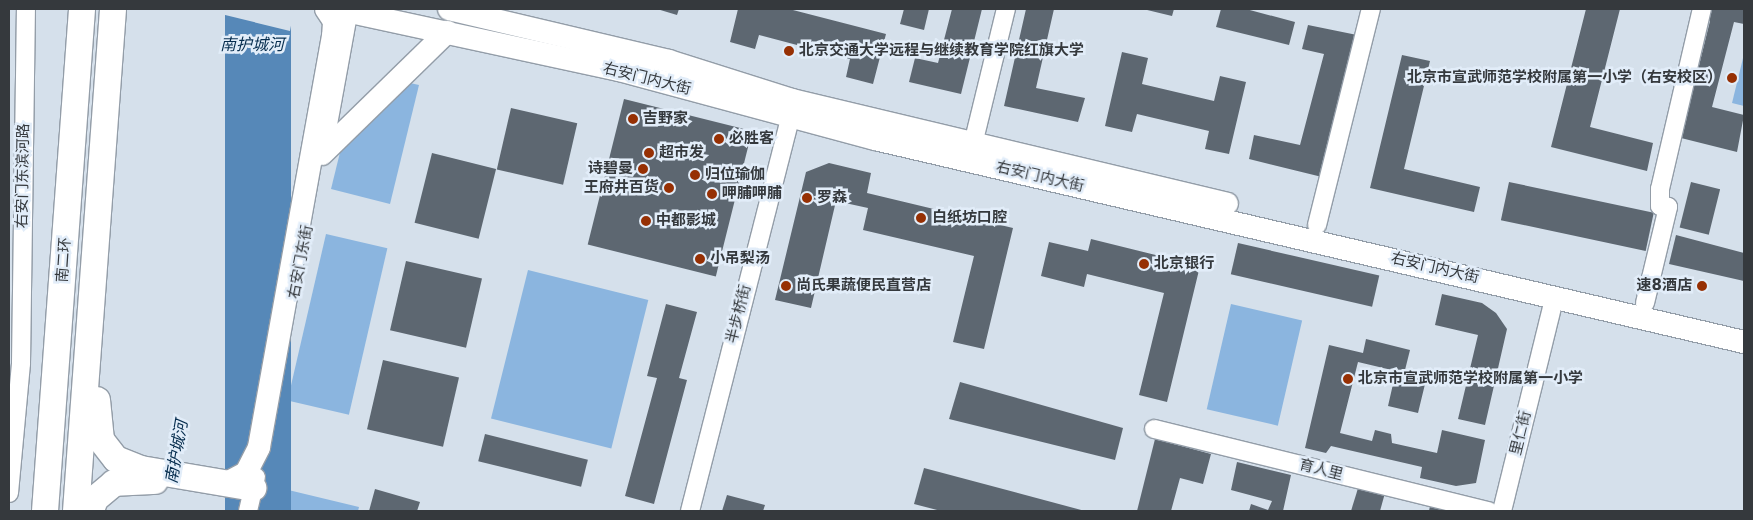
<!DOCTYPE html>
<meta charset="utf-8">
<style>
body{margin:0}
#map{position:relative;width:1753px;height:520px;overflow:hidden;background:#d5e0eb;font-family:"DejaVu Sans","Noto Sans SC",sans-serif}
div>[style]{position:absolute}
.green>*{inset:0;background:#8bb5df;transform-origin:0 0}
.water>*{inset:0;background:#5688b8;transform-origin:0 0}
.pier>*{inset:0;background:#d5e0eb}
.building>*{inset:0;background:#5d6771;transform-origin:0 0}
.roads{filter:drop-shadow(1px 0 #939da8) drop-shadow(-1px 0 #939da8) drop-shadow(0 1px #939da8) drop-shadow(0 -1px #939da8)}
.minor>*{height:18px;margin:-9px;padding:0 9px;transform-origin:9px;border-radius:9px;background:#fff}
.major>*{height:22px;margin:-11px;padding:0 11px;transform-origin:11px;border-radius:11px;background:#fff}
.highway>*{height:26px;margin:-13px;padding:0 13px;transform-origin:13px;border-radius:13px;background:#fff}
.dots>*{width:14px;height:14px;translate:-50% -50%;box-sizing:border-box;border:2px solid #e2edf9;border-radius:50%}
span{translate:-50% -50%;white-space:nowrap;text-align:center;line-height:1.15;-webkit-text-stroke:5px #e2edf9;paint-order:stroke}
.poi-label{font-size:15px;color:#35393d;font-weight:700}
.left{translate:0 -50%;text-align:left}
.right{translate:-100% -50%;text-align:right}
.street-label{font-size:15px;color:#35393d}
.water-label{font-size:16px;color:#062d4e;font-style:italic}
.frame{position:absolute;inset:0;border:10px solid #35393d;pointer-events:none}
</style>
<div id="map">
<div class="green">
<i style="clip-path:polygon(1744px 54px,1744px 106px,1732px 103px)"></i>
<i style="clip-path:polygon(401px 81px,419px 85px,390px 204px,331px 189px,344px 136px)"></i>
<i style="left:326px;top:234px;width:63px;height:171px;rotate:13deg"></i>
<i style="left:528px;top:270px;width:124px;height:153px;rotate:14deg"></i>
<i style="left:1231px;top:304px;width:73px;height:108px;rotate:13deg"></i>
<i style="clip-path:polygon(280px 488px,359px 507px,358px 511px,275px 511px)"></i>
</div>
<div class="water">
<i style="left:225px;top:9px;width:66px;height:509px"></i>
</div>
<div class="pier">
<i style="clip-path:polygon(222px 9px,294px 9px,290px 31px,221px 14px)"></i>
</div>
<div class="building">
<i style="clip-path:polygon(657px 9px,679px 9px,677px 15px)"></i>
<i style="clip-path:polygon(738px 9px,789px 9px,886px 34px,873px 84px,846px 77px,850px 59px,759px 35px,755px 49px,730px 42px)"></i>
<i style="clip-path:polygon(904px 9px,929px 9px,924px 30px,900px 24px)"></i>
<i style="clip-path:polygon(952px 9px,982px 9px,961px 94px,909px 82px,915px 58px,938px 63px)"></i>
<i style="clip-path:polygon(1026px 9px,1054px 9px,1036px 88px,1085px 98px,1078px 122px,1004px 106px)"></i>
<i style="clip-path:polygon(1143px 9px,1174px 9px,1172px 16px)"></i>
<i style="clip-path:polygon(1221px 9px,1246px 9px,1295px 22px,1289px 45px,1216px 27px)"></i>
<i style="clip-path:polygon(1586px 9px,1620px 9px,1590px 127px,1653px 143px,1647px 171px,1551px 147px)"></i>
<i style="clip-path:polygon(1707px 9px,1744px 9px,1744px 24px,1734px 22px,1712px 107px,1744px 115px,1737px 152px,1681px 138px,1710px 21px,1704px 20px)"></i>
<i style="clip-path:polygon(1308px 25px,1357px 35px,1322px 177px,1249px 159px,1254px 135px,1300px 145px,1324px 54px,1302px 49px)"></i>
<i style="clip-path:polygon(1122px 52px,1148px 58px,1142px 84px,1214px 101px,1220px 76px,1246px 82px,1229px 154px,1205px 149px,1209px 131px,1137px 114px,1132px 132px,1105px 126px)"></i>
<i style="clip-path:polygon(1402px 55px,1430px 61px,1404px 169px,1480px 187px,1474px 212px,1370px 188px)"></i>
<i style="left:624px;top:99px;width:132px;height:150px;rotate:14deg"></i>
<i style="left:511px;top:108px;width:68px;height:63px;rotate:13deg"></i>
<i style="left:432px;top:153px;width:66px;height:72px;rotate:14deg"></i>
<i style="clip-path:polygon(829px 163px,871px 173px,867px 193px,1013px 228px,984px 349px,953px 342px,974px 256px,863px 230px,868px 208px,836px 201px,811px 308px,775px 300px,806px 172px)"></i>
<i style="left:1509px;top:182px;width:148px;height:39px;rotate:12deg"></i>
<i style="left:1691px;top:182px;width:30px;height:47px;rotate:14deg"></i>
<i style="clip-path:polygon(1676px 235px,1744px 253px,1744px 281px,1669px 264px)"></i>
<i style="clip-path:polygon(1091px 239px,1200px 266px,1167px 402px,1139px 395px,1164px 293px,1087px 274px,1084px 287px,1041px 276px,1049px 242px,1088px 251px)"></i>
<i style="left:1238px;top:243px;width:145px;height:32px;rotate:13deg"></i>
<i style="left:406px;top:261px;width:78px;height:71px;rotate:13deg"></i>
<i style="clip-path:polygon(1442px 294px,1482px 303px,1496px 313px,1507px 329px,1485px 425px,1458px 419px,1478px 335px,1435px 325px)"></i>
<i style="clip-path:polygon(666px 304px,697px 312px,679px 378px,687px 380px,654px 504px,625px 496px,657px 378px,647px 376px)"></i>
<i style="clip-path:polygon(1366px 339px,1410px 350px,1404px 374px,1426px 380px,1418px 413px,1388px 406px,1396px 371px,1358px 362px,1340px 433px,1372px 441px,1375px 430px,1391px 434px,1392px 443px,1437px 453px,1442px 430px,1485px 440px,1476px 483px,1456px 486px,1420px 478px,1422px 467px,1331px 446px,1326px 453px,1305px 448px,1329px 345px,1363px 353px)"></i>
<i style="left:383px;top:360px;width:78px;height:71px;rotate:13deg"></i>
<i style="clip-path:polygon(960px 382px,1123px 428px,1115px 460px,949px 419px)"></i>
<i style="left:485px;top:434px;width:106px;height:28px;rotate:14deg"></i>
<i style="clip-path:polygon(1155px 439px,1211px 454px,1203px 484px,1180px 478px,1171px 511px,1137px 511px)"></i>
<i style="clip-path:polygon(1237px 462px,1291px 475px,1283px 511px,1249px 511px,1251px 504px,1268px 510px,1272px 501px,1231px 490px)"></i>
<i style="clip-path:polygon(924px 468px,1085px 511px,941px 511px,914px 504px)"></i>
<i style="clip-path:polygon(1359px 485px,1385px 493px,1380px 511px,1351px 511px)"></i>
<i style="clip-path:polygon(375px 489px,420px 502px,417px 511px,369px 511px)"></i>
<i style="clip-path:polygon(727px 495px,765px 505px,763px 511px,722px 511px)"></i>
<i style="clip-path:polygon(1430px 506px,1449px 511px,1429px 511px)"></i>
</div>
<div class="roads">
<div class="minor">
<i style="left:325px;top:141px;width:134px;rotate:-79.7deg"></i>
<i style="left:973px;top:144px;width:139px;rotate:-76.3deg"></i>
<i style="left:1317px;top:225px;width:223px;rotate:-76deg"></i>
<i style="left:1645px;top:303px;width:99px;rotate:-76.5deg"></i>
<i style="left:1668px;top:207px;width:8px;rotate:-173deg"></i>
<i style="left:1660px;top:206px;width:17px;rotate:-90deg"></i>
<i style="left:1660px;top:189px;width:185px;rotate:-76.9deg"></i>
<i style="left:1154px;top:429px;width:345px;rotate:13.8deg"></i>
<i style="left:9px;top:493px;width:131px;rotate:-84.7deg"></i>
<i style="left:21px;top:363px;width:354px;rotate:-89.2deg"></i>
<i style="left:248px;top:511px;width:35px;rotate:-77deg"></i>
<i style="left:690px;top:511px;width:406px;rotate:-75.7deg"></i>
<i style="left:1502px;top:511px;width:221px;rotate:-76.2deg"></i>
</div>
<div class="major">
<i style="left:337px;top:9px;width:289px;rotate:12.2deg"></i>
<i style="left:619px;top:70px;width:265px;rotate:15.1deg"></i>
<i style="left:875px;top:139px;width:892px;rotate:13.15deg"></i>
<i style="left:449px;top:9px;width:226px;rotate:13.3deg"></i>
<i style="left:669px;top:61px;width:129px;rotate:17.6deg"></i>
<i style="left:792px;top:100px;width:447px;rotate:13.4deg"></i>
<i style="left:322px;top:154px;width:175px;rotate:-44.3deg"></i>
<i style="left:225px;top:484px;width:24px;rotate:-28deg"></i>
<i style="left:246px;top:473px;width:29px;rotate:-63deg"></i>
<i style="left:259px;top:447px;width:417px;rotate:-79.8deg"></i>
<i style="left:333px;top:37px;width:16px;rotate:-86deg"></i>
<i style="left:334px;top:21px;width:14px;rotate:-124deg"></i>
</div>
<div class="highway">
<i style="left:97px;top:400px;width:40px;rotate:84.3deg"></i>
<i style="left:101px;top:440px;width:24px;rotate:52deg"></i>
<i style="left:116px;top:459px;width:27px;rotate:22deg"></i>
<i style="left:141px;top:469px;width:114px;rotate:9.6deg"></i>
<i style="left:45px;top:511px;width:503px;rotate:-85.78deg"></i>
<i style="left:76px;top:511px;width:503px;rotate:-85.78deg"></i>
<i style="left:91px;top:511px;width:13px;rotate:-72deg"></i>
<i style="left:95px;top:499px;width:25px;rotate:-40deg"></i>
<i style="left:114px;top:483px;width:41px;rotate:-2.8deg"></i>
</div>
</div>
<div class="dots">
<i style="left:789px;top:51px;background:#963004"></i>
<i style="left:1732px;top:78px;background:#963004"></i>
<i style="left:633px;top:119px;background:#963004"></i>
<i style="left:719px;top:139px;background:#963004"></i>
<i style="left:649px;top:153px;background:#963004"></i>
<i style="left:643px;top:169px;background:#963004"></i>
<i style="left:695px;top:175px;background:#963004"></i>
<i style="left:669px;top:188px;background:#963004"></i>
<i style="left:712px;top:194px;background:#963004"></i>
<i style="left:807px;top:198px;background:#963004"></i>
<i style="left:921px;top:218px;background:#963004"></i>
<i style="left:646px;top:221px;background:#963004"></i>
<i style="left:700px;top:259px;background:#963004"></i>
<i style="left:1144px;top:264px;background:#963004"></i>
<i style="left:786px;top:286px;background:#963004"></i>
<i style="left:1702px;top:286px;background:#963004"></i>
<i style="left:1348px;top:379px;background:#963004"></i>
</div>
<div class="poi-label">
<span class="left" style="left:799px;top:51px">北京交通大学远程与继续教育学院红旗大学</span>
<span class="right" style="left:1722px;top:78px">北京市宣武师范学校附属第一小学（右安校区）</span>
<span class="left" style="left:643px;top:119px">吉野家</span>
<span class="left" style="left:729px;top:139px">必胜客</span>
<span class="left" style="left:659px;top:153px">超市发</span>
<span class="right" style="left:633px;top:169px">诗碧曼</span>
<span class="left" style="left:705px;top:175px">归位瑜伽</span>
<span class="right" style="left:659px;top:188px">王府井百货</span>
<span class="left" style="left:722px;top:194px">呷脯呷脯</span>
<span class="left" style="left:817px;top:198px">罗森</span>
<span class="left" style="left:932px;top:218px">白纸坊口腔</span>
<span class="left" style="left:656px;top:221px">中都影城</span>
<span class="left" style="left:710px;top:259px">小吊梨汤</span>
<span class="left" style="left:1154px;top:264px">北京银行</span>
<span class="left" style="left:796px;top:286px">尚氏果蔬便民直营店</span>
<span class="right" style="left:1692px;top:286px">速8酒店</span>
<span class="left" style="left:1358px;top:379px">北京市宣武师范学校附属第一小学</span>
</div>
<div class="street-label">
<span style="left:647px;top:79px;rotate:14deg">右安门内大街</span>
<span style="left:23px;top:176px;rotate:-89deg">右安门东滨河路</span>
<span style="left:1040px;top:177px;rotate:13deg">右安门内大街</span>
<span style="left:64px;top:260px;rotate:-86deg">南二环</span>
<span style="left:301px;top:262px;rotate:-79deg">右安门东街</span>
<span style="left:1435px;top:268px;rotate:13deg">右安门内大街</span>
<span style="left:739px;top:314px;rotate:-76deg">半步桥街</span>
<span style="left:1521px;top:433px;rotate:-76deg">里仁街</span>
<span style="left:1321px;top:470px;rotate:14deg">育人里</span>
</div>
<div class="water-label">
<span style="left:252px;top:45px">南护城河</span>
<span style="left:177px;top:452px;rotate:-80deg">南护城河</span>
</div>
<div class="frame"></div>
</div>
